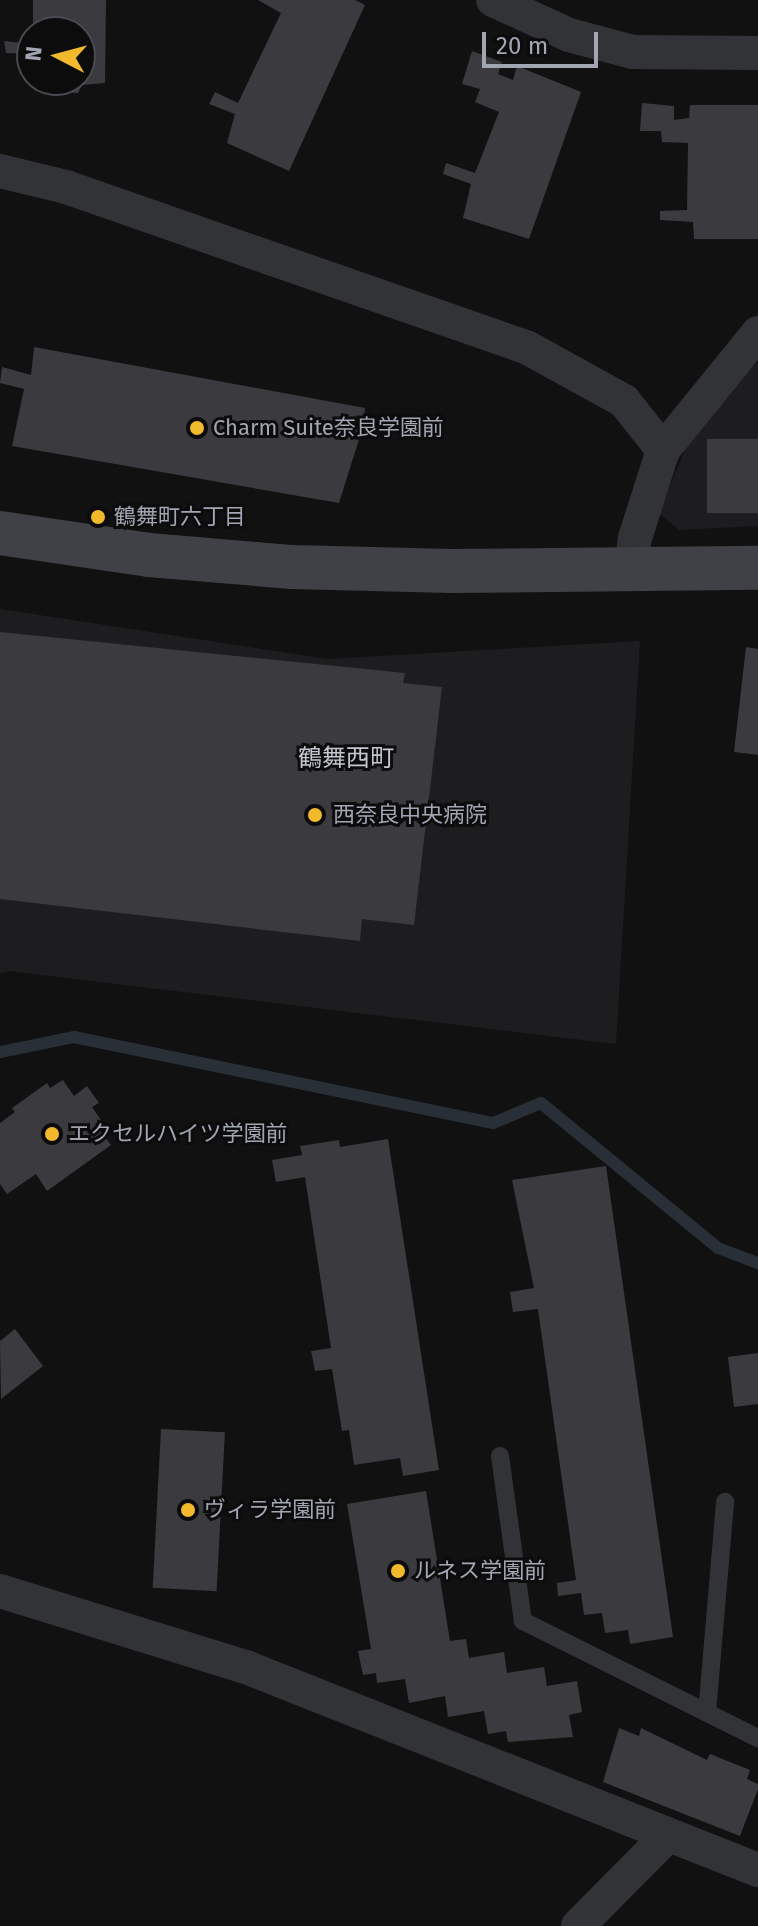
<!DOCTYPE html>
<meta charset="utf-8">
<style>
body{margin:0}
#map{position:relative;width:758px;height:1926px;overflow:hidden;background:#111112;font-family:"Fira Sans","Noto Sans JP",sans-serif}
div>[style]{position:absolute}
.built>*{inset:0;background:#1d1d1f}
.stream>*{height:12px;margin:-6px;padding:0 6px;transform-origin:6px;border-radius:6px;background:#282f36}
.building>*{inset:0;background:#3b3b3f;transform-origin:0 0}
.lane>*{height:18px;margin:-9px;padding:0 9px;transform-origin:9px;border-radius:9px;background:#323337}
.street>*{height:34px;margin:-17px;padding:0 17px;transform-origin:17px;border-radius:17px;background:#323337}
.secondary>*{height:44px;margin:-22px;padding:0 22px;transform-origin:22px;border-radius:22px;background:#404147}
.dots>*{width:22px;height:22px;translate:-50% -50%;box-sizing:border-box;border:4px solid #0c0c0d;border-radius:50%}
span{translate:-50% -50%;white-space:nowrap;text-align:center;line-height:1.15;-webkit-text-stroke:6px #0c0c0d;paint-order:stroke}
.poi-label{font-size:22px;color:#a2a6b3}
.left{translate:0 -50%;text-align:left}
.neighbourhood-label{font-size:24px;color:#c3c6cf}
.north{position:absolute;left:16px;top:16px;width:80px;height:80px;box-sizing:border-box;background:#0c0c0d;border:2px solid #484a4f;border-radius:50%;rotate:276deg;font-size:22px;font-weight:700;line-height:32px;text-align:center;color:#a2a6b3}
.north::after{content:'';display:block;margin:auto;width:28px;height:36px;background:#f1b92b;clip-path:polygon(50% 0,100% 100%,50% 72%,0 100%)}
.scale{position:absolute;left:482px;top:32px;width:116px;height:36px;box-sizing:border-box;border:4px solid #a2a6b3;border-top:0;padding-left:10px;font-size:24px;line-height:28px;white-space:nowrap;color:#a2a6b3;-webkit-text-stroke:6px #0c0c0d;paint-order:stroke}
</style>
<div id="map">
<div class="built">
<i style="clip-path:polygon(758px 362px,758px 526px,679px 530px,659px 513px,686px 447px,711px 405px)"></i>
<i style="clip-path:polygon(0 609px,328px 659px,640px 641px,616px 1044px,8px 971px,0 974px)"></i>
</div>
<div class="stream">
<i style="left:0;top:1052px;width:76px;rotate:-11.5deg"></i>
<i style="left:74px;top:1037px;width:428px;rotate:11.6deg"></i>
<i style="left:493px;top:1123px;width:52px;rotate:-22.6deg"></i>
<i style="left:541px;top:1103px;width:229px;rotate:39.3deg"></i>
<i style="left:718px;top:1248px;width:43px;rotate:20.6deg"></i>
</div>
<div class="building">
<i style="clip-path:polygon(33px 0,106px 0,105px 83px,82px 85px,78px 93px,63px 92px,64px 84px,37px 85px,38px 80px,80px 80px,80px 32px,33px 32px)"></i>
<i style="clip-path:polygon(258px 0,355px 0,365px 5px,289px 171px,227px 143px,235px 114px,209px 104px,215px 92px,238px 103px,281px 13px)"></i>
<i style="clip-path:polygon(4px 41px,32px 44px,32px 54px,6px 53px)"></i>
<i style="clip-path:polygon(472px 51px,502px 62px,498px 74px,513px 80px,517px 66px,581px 92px,529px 239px,463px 218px,471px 184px,443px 174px,446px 163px,475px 173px,499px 112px,475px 102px,480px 89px,462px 84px)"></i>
<i style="clip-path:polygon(642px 103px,674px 106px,674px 120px,689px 118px,690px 105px,758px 105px,758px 239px,694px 239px,693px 222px,660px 220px,660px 211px,687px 210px,688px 143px,662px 142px,661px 131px,640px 131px)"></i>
<i style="clip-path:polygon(34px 347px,365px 408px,364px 418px,379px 423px,377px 434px,361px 433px,339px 503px,12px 446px,24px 389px,0 383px,2px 367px,31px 375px)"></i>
<i style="left:707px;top:439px;width:51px;height:74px"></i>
<i style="clip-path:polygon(0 632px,405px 673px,403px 683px,442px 687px,414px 925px,362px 919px,360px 941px,0 899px)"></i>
<i style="clip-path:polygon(746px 647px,758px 649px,758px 755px,734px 752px)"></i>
<i style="clip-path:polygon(63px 1080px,74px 1096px,87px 1086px,99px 1103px,92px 1107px,101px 1120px,95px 1124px,111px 1145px,47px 1191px,36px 1174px,7px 1194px,0 1184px,0 1123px,15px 1112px,12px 1108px,47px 1083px,50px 1088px)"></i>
<i style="clip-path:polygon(388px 1139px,439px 1470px,403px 1476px,400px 1458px,354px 1465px,349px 1430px,342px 1431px,332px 1369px,315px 1371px,311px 1351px,331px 1348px,305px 1177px,276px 1182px,272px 1160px,302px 1155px,300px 1146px,339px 1140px,340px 1147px)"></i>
<i style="clip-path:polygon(606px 1166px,673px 1637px,630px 1644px,628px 1630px,605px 1633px,602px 1613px,584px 1615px,581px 1593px,558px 1596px,557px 1583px,576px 1580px,538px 1309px,513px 1312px,510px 1292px,534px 1288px,512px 1180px)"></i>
<i style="clip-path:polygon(15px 1329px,43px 1366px,1px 1399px,0 1341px)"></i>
<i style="clip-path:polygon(758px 1353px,758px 1404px,734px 1407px,728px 1357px)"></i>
<i style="left:161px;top:1429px;width:64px;height:159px;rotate:3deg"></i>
<i style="clip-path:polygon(426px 1491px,450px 1641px,466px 1639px,469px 1658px,504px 1652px,507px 1673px,544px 1667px,547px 1686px,577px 1681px,582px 1712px,569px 1715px,573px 1737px,508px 1742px,506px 1731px,488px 1734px,484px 1711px,448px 1717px,445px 1696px,409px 1703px,405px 1679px,377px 1683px,376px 1673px,363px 1675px,358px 1651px,371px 1649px,347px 1504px)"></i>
<i style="clip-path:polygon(619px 1728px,639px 1736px,641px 1728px,707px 1760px,710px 1754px,750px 1770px,747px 1779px,758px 1784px,758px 1789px,740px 1836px,603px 1782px)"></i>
</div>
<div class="lane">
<i style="left:500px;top:1456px;width:167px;rotate:82.1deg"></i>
<i style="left:523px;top:1621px;width:263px;rotate:26.5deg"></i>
<i style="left:707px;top:1713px;width:212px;rotate:-85.1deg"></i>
</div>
<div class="street">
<i style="left:493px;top:0;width:84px;rotate:24.7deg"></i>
<i style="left:569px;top:35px;width:66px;rotate:14.9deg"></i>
<i style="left:633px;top:52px;width:125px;rotate:0.5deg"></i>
<i style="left:0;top:171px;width:68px;rotate:13.6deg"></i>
<i style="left:66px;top:187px;width:489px;rotate:19.2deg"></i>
<i style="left:528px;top:348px;width:110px;rotate:28.9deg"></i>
<i style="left:624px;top:401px;width:63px;rotate:51.5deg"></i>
<i style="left:631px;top:569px;width:31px;rotate:-83deg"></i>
<i style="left:635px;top:538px;width:92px;rotate:-72.3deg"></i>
<i style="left:663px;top:450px;width:151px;rotate:-50.9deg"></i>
<i style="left:0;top:1591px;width:257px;rotate:17.2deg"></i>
<i style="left:246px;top:1667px;width:551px;rotate:21.63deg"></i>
<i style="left:578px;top:1926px;width:127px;rotate:-45.3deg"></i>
</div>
<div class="secondary">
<i style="left:0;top:533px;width:151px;rotate:8.4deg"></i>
<i style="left:149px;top:555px;width:144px;rotate:4.8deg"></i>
<i style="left:292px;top:567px;width:159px;rotate:1.4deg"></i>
<i style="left:451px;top:571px;width:307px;rotate:-0.6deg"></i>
</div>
<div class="dots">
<i style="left:197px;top:428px;background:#f1b92b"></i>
<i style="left:98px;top:517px;background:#f1b92b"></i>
<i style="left:315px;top:815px;background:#f1b92b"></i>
<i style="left:52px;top:1134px;background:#f1b92b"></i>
<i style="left:188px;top:1510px;background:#f1b92b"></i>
<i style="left:398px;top:1571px;background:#f1b92b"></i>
</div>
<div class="poi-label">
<span class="left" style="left:213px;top:428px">Charm Suite奈良学園前</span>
<span class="left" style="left:114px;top:517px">鶴舞町六丁目</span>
<span class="left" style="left:333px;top:815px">西奈良中央病院</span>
<span class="left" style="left:68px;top:1134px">エクセルハイツ学園前</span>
<span class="left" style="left:204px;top:1510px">ヴィラ学園前</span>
<span class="left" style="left:414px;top:1571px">ルネス学園前</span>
</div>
<div class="neighbourhood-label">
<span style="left:346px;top:759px">鶴舞西町</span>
</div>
<div class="north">N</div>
<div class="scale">20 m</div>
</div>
